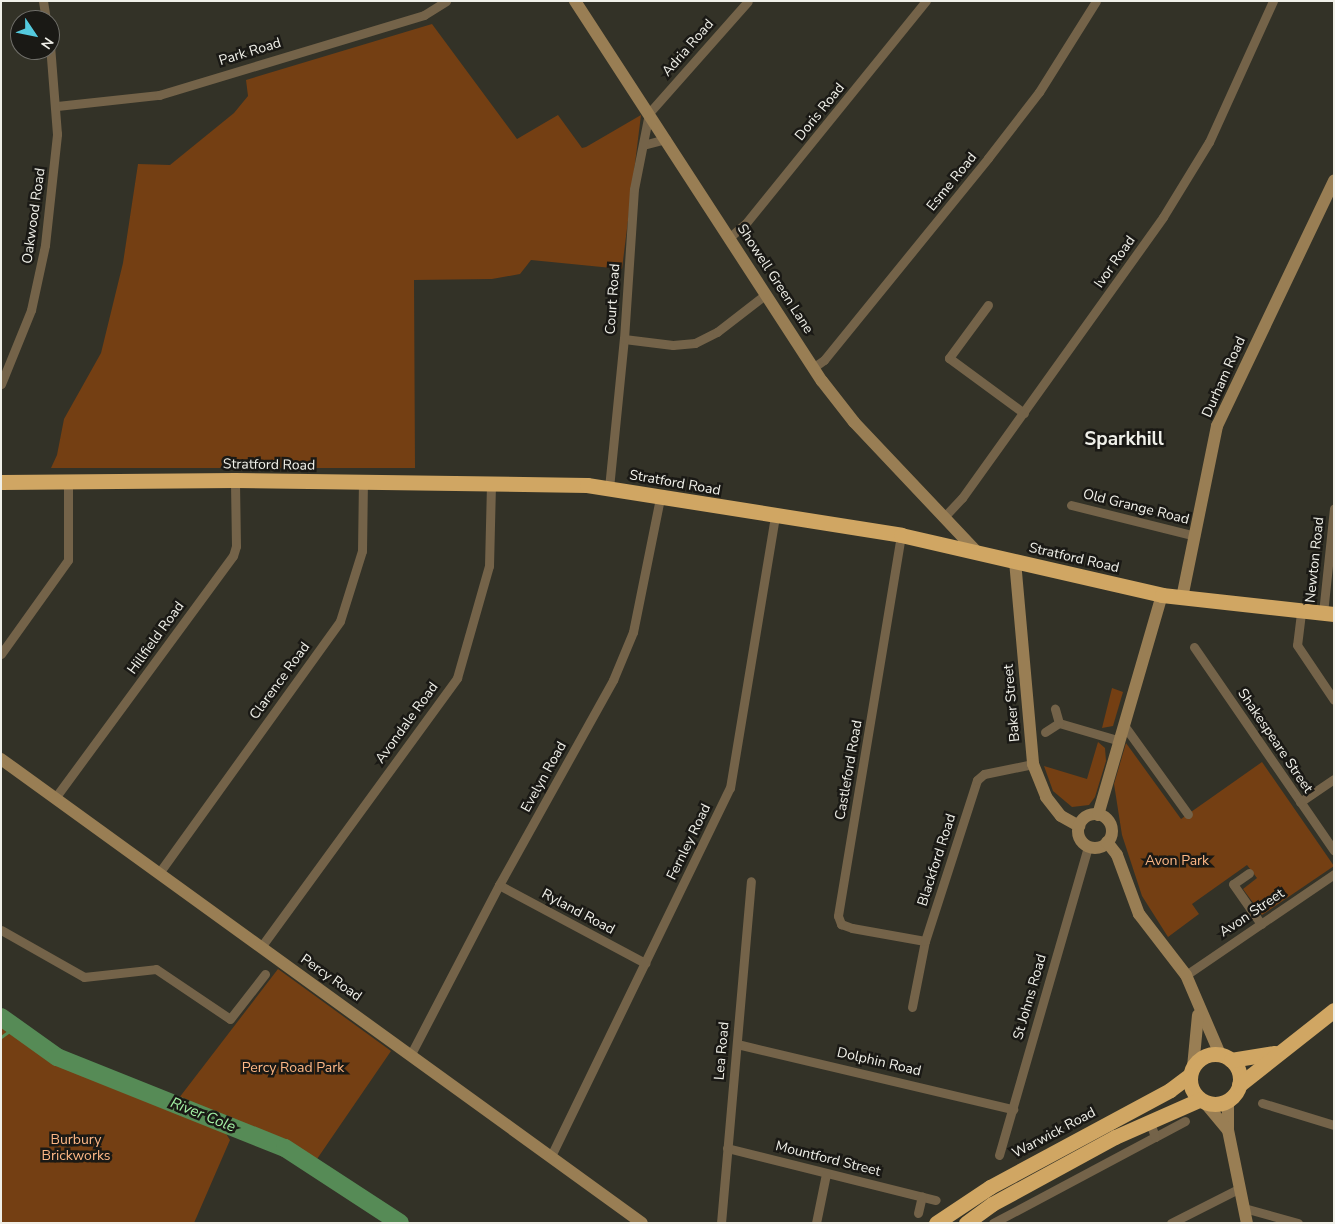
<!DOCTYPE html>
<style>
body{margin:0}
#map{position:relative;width:1335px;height:1224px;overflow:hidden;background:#333227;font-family:"Nunito Sans",sans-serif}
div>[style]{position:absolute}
.green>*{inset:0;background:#743f13}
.stream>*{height:3px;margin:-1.5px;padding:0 1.5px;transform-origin:1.5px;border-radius:1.5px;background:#568b56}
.river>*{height:18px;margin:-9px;padding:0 9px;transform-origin:9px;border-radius:9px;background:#568b56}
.street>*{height:9px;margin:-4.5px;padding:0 4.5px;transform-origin:4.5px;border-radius:4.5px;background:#746349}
.secondary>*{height:12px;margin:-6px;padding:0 6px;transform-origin:6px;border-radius:6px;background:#997e54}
.secondary>.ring{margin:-6px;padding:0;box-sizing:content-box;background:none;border:12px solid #997e54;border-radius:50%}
.highway>*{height:15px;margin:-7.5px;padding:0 7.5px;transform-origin:7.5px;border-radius:7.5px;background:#d0a663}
.highway>.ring{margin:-7.5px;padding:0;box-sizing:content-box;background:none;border:15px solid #d0a663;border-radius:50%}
span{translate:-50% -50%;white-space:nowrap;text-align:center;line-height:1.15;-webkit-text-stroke:5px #1a1915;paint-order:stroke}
.street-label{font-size:14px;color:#f0f0e9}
.park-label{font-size:14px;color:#fcb786}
.water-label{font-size:15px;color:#a4f1a5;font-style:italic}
.district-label{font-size:19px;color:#f0f0e9;font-weight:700}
.frame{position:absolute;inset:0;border:2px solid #f0f0e9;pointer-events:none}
.north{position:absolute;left:10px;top:10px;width:50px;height:50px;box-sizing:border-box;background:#1a1915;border:1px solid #706f6a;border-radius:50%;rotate:124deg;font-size:14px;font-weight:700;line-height:20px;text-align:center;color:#f0f0e9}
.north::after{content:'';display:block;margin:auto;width:18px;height:22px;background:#54cade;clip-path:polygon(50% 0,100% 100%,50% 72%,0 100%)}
</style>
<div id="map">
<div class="green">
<i style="clip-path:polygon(432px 24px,517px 139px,558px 115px,582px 148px,586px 147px,641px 115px,622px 269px,531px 260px,520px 274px,492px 279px,414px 280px,415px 468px,51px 468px,57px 455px,64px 419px,101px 353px,123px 263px,138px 164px,170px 165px,234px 113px,248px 96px,246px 80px)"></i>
<i style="clip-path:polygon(1112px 688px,1123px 692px,1113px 726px,1102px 728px)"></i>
<i style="clip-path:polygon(1098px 742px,1105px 748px,1106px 761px,1095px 797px,1089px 805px,1072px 807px,1053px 791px,1044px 766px,1087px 779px)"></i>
<i style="clip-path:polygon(1126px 743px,1181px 819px,1262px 762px,1334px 866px,1262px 915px,1243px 889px,1257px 878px,1247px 865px,1192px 904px,1199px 914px,1168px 937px,1142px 896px,1122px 835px,1114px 784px)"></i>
<i style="clip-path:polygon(278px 969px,391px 1051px,317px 1159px,283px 1141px,179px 1098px)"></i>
<i style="clip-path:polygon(1px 1020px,56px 1058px,223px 1129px,230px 1140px,194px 1223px,1px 1223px)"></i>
</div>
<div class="stream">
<i style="left:1px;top:1037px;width:17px;rotate:-36deg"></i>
</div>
<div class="river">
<i style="left:1px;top:1017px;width:69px;rotate:35.5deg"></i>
<i style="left:57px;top:1057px;width:245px;rotate:21.8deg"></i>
<i style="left:285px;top:1148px;width:137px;rotate:33.1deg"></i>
</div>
<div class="street">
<i style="left:43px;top:1px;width:19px;rotate:81deg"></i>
<i style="left:57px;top:106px;width:103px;rotate:-6.2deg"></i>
<i style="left:159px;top:95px;width:277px;rotate:-16.8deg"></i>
<i style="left:424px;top:15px;width:26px;rotate:-32deg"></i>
<i style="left:643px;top:145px;width:24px;rotate:-15deg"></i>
<i style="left:730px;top:237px;width:21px;rotate:-41deg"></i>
<i style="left:746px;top:223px;width:286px;rotate:-51deg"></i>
<i style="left:988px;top:305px;width:66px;rotate:126.3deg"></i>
<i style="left:949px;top:358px;width:93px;rotate:36.3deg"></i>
<i style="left:624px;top:339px;width:49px;rotate:7deg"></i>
<i style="left:673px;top:345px;width:22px;rotate:-5deg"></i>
<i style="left:695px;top:343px;width:25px;rotate:-27deg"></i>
<i style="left:717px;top:332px;width:62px;rotate:-37.8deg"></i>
<i style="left:814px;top:367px;width:12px;rotate:-35deg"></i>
<i style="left:824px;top:360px;width:260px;rotate:-50.9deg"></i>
<i style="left:988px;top:158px;width:83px;rotate:-52.3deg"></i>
<i style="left:1039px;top:92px;width:107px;rotate:-57.9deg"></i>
<i style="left:1px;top:384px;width:80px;rotate:-67.9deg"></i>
<i style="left:31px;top:310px;width:66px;rotate:-77.8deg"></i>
<i style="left:45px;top:245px;width:112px;rotate:-83.8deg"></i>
<i style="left:57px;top:134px;width:88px;rotate:-94.5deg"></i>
<i style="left:609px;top:488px;width:150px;rotate:-84.3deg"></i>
<i style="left:624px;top:339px;width:150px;rotate:-86.2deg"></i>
<i style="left:634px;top:189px;width:77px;rotate:-78.8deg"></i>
<i style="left:649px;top:113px;width:149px;rotate:-48.5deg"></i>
<i style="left:1071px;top:505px;width:128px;rotate:14deg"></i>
<i style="left:945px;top:516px;width:25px;rotate:-47deg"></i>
<i style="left:962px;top:498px;width:345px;rotate:-54.4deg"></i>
<i style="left:1163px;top:217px;width:88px;rotate:-58.5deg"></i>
<i style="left:1209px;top:142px;width:155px;rotate:-65.6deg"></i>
<i style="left:901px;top:535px;width:386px;rotate:99.4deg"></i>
<i style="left:838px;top:916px;width:9px;rotate:69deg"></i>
<i style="left:841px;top:924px;width:12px;rotate:20deg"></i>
<i style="left:852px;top:928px;width:74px;rotate:10.1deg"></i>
<i style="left:1301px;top:613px;width:32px;rotate:97deg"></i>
<i style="left:1297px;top:645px;width:66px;rotate:56.1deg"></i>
<i style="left:1323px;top:613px;width:105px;rotate:-84deg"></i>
<i style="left:1194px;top:647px;width:247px;rotate:55.5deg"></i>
<i style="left:1px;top:654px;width:115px;rotate:-54.5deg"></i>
<i style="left:68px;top:560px;width:78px;rotate:-90deg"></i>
<i style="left:1059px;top:723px;width:60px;rotate:16.3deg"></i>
<i style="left:1123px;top:724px;width:111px;rotate:54.2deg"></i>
<i style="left:1045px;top:732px;width:17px;rotate:-33deg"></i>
<i style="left:1059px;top:723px;width:15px;rotate:-106deg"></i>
<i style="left:55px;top:798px;width:300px;rotate:-53.7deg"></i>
<i style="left:233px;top:556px;width:10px;rotate:-73deg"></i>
<i style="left:236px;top:546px;width:66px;rotate:-90.9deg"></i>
<i style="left:1300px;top:802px;width:41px;rotate:-34.1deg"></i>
<i style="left:159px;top:873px;width:310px;rotate:-54.3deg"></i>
<i style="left:340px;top:621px;width:73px;rotate:-72.6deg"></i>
<i style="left:362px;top:551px;width:69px;rotate:-89.2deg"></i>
<i style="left:1249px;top:873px;width:19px;rotate:145deg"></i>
<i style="left:1233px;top:884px;width:49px;rotate:55deg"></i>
<i style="left:499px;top:885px;width:166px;rotate:28.1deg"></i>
<i style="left:1px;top:930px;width:95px;rotate:29.5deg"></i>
<i style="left:84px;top:977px;width:72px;rotate:-6.3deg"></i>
<i style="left:156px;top:969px;width:89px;rotate:34deg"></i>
<i style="left:230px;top:1019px;width:57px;rotate:-52.1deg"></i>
<i style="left:261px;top:947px;width:333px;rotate:-53.9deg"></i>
<i style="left:457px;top:678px;width:116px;rotate:-74.1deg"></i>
<i style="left:489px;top:566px;width:84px;rotate:-88.6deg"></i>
<i style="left:1186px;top:975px;width:179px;rotate:-34.3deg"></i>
<i style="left:912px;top:1007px;width:67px;rotate:-78.9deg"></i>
<i style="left:925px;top:941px;width:169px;rotate:-72.1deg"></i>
<i style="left:977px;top:780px;width:9px;rotate:-41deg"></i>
<i style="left:984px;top:774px;width:50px;rotate:-11.5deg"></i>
<i style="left:737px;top:1044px;width:284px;rotate:13.3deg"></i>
<i style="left:411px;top:1054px;width:191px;rotate:-62.5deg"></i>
<i style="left:499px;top:885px;width:235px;rotate:-60.9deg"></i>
<i style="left:613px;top:680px;width:52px;rotate:-67.4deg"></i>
<i style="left:633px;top:632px;width:137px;rotate:-78.6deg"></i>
<i style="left:1262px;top:1103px;width:75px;rotate:17deg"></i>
<i style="left:1155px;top:1137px;width:34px;rotate:-28deg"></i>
<i style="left:727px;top:1148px;width:215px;rotate:14deg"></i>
<i style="left:999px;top:1155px;width:322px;rotate:-73.9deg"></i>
<i style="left:551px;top:1156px;width:409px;rotate:-64.1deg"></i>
<i style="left:730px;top:788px;width:277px;rotate:-80.6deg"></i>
<i style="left:1244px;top:1208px;width:56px;rotate:15.5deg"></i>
<i style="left:918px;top:1213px;width:17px;rotate:-77deg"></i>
<i style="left:721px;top:1223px;width:343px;rotate:-85deg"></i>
<i style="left:816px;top:1223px;width:50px;rotate:-78.5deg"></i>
<i style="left:993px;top:1223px;width:183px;rotate:-28deg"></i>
<i style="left:1155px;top:1137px;width:18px;rotate:-109deg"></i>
<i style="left:1171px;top:1223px;width:77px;rotate:-26.9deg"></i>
</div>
<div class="secondary">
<i style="left:575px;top:1px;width:453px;rotate:57deg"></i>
<i style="left:822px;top:381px;width:52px;rotate:52deg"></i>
<i style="left:854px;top:422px;width:179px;rotate:46.6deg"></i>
<i style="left:1015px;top:561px;width:204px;rotate:84.9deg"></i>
<i style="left:1033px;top:764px;width:35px;rotate:68deg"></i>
<i style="left:1046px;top:797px;width:24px;rotate:52deg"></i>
<i style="left:1061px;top:816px;width:21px;rotate:29deg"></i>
<i style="left:1182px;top:598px;width:176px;rotate:-78.5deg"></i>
<i style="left:1217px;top:426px;width:272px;rotate:-64.5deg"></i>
<i style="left:1px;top:759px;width:791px;rotate:35.9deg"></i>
<i class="ring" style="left:1078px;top:814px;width:22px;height:22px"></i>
<i style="left:1098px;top:815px;width:229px;rotate:-73.8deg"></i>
<i style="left:1107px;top:842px;width:16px;rotate:52deg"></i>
<i style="left:1117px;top:855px;width:63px;rotate:69.6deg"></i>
<i style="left:1139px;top:914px;width:77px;rotate:52.4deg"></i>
<i style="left:1186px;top:975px;width:84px;rotate:66.8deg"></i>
<i style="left:1193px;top:1067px;width:52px;rotate:-84.5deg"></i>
<i style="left:1228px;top:1101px;width:29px;rotate:90deg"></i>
<i style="left:1228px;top:1130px;width:95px;rotate:78.5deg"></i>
<i style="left:1206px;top:1104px;width:34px;rotate:50deg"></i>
</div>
<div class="highway">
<i style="left:1px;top:482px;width:234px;rotate:-0.5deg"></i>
<i style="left:235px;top:480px;width:352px;rotate:0.8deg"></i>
<i style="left:587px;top:485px;width:318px;rotate:9deg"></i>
<i style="left:901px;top:535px;width:268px;rotate:12.9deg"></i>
<i style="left:1162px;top:595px;width:173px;rotate:6.3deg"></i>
<i class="ring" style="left:1190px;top:1054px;width:35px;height:35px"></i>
<i style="left:1231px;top:1060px;width:44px;rotate:-9.2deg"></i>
<i style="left:1239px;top:1085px;width:121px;rotate:-38.3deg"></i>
<i style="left:936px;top:1223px;width:65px;rotate:-33.7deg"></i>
<i style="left:990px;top:1187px;width:204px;rotate:-28.3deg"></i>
<i style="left:1170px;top:1090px;width:25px;rotate:-37deg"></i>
<i style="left:966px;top:1223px;width:32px;rotate:-36deg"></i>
<i style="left:992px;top:1204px;width:140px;rotate:-28.6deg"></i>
<i style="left:1115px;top:1137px;width:92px;rotate:-23.8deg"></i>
</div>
<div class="street-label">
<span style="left:688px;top:48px;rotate:-49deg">Adria Road</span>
<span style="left:250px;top:52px;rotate:-17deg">Park Road</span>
<span style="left:820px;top:112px;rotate:-51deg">Doris Road</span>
<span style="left:952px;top:182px;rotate:-51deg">Esme Road</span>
<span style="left:34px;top:216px;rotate:-82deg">Oakwood Road</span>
<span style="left:1115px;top:262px;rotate:-55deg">Ivor Road</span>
<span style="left:775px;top:279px;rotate:57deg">Showell Green Lane</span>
<span style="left:613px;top:299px;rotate:-86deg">Court Road</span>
<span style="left:1224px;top:377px;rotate:-66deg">Durham Road</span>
<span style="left:269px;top:465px;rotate:1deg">Stratford Road</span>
<span style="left:675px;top:483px;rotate:10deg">Stratford Road</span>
<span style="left:1136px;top:507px;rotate:14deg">Old Grange Road</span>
<span style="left:1074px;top:558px;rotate:13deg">Stratford Road</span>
<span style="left:1315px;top:560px;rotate:-84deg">Newton Road</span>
<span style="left:156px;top:638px;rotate:-54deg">Hillfield Road</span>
<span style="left:280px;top:681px;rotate:-54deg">Clarence Road</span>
<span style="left:1012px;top:703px;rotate:-95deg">Baker Street</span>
<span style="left:407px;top:723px;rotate:-54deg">Avondale Road</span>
<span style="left:1275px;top:741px;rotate:56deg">Shakespeare Street</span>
<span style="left:849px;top:770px;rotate:-80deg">Castleford Road</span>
<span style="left:544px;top:777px;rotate:-61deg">Evelyn Road</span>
<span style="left:689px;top:842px;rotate:-64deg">Fernley Road</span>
<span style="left:937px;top:860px;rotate:-72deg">Blackford Road</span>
<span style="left:578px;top:912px;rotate:28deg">Ryland Road</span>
<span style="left:1252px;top:913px;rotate:-34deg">Avon Street</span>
<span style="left:331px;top:978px;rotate:35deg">Percy Road</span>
<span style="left:1030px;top:997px;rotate:-74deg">St Johns Road</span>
<span style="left:722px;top:1051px;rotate:-85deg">Lea Road</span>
<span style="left:879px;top:1062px;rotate:13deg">Dolphin Road</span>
<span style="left:1054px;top:1133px;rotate:-28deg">Warwick Road</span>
<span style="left:828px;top:1159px;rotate:14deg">Mountford Street</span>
</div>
<div class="park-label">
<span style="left:1177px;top:861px">Avon Park</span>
<span style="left:293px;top:1068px">Percy Road Park</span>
<span style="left:76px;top:1148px">Burbury<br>Brickworks</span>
</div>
<div class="water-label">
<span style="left:203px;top:1115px;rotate:22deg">River Cole</span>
</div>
<div class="district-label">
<span style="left:1124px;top:440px">Sparkhill</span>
</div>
<div class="frame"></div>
<div class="north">N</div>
</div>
